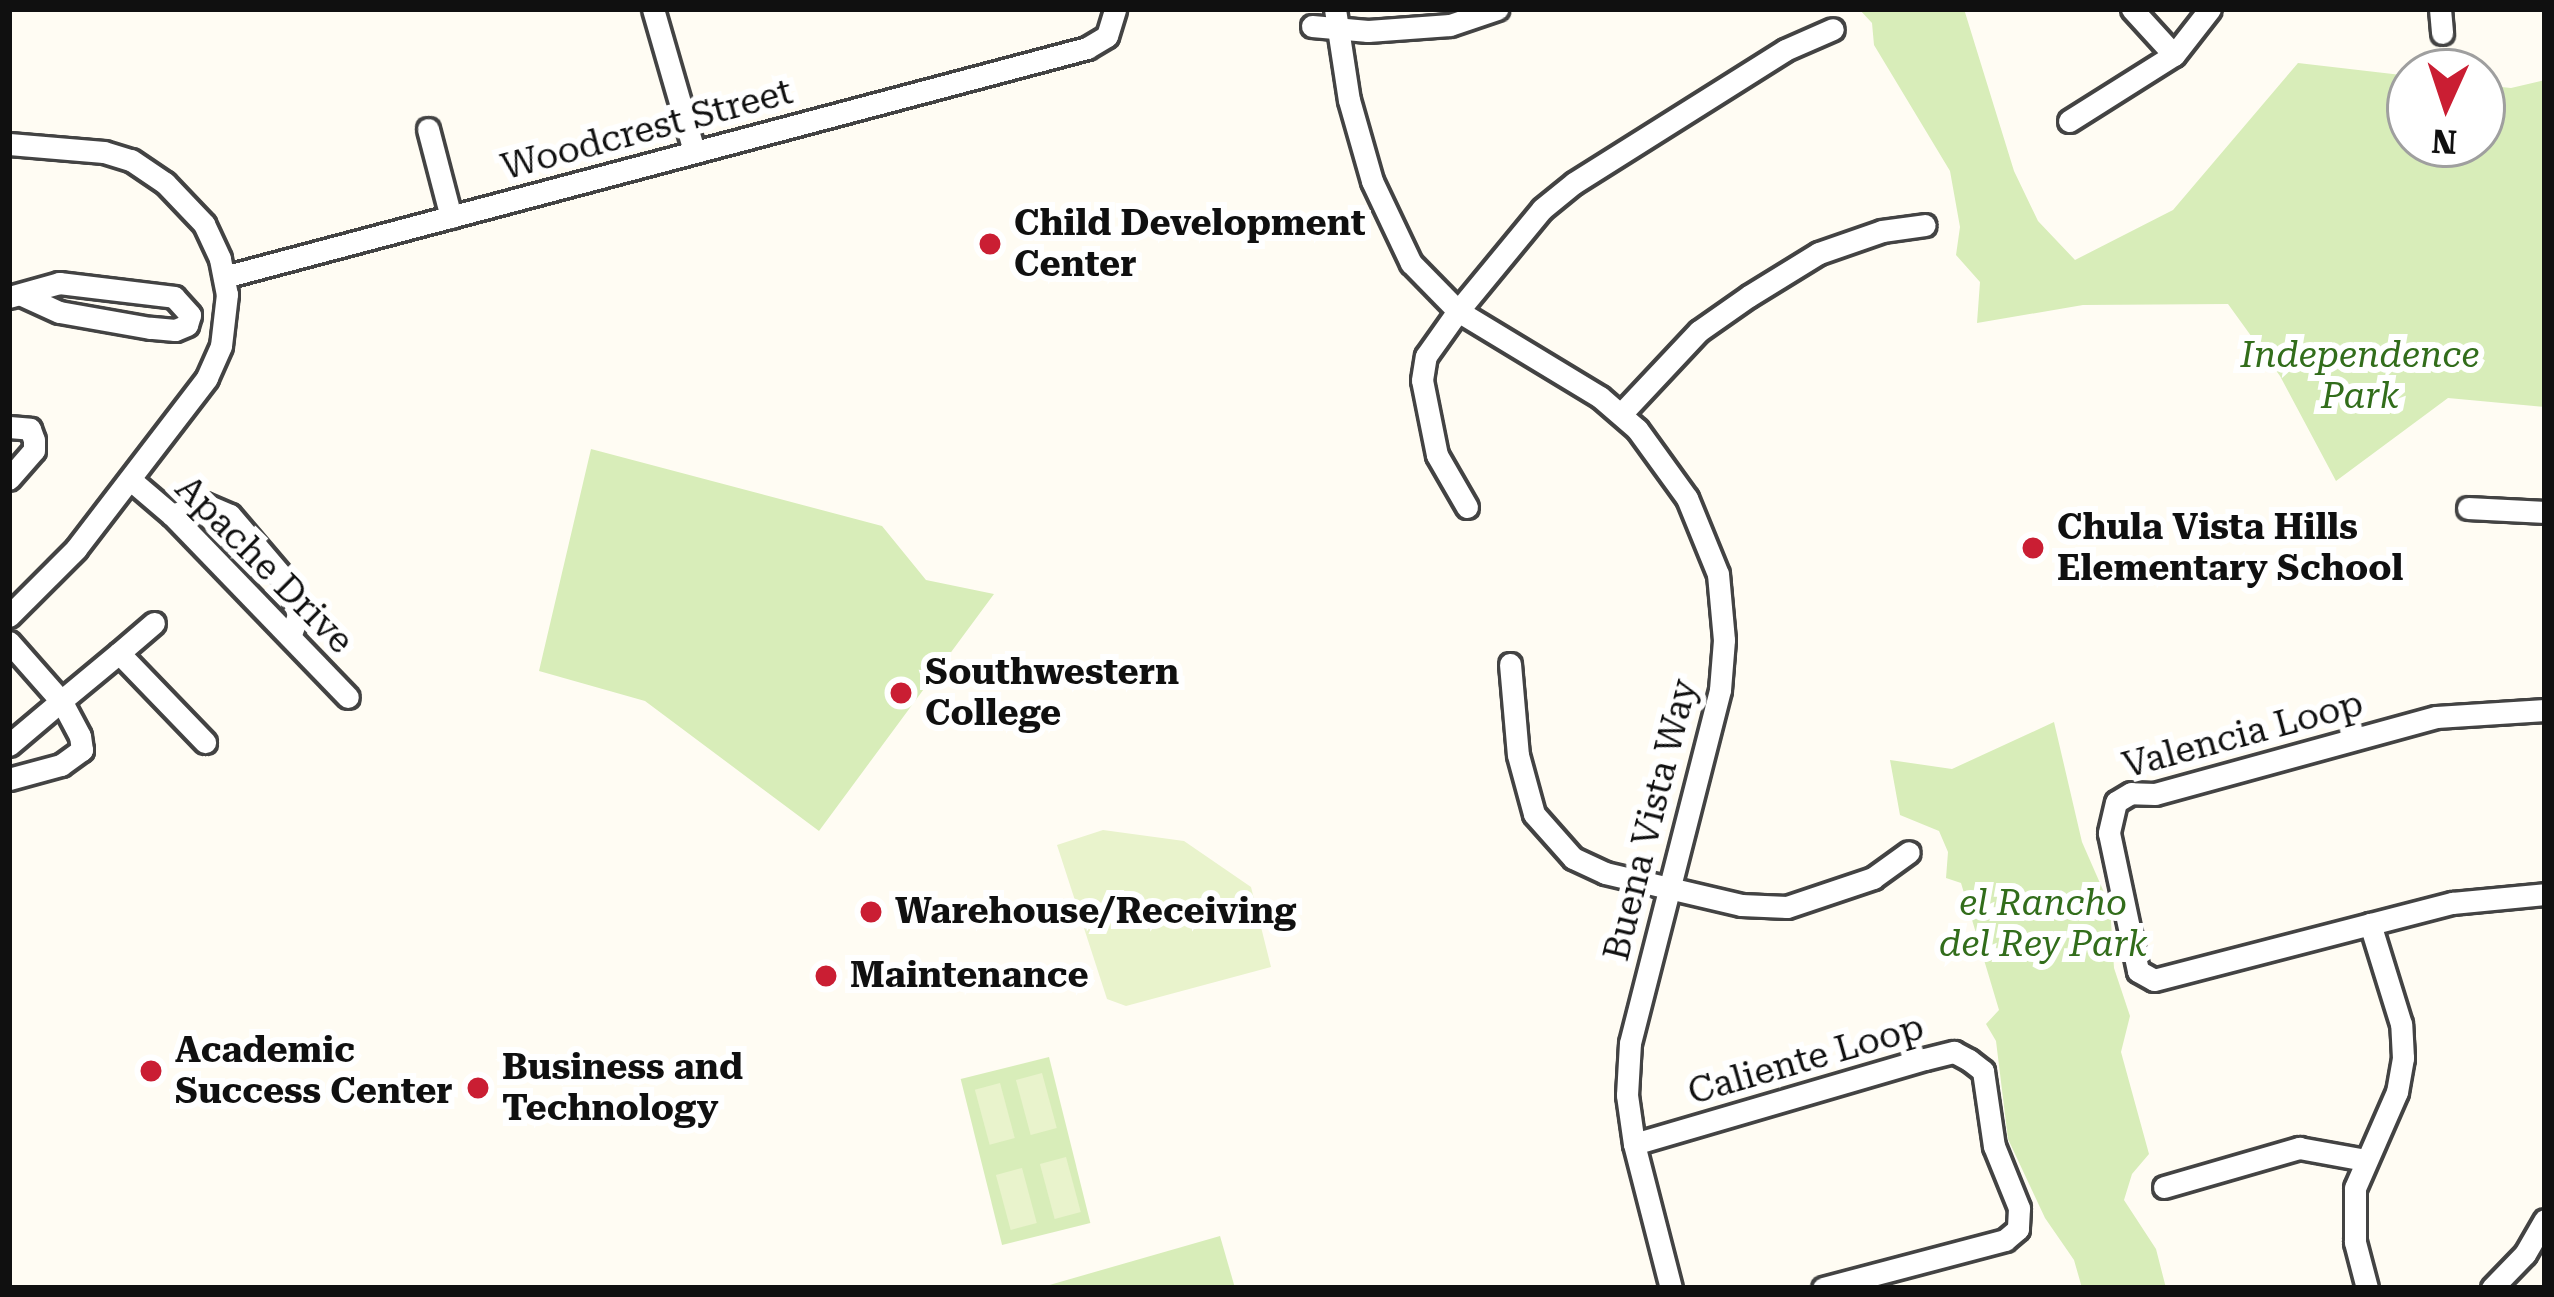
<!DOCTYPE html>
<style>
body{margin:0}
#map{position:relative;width:2554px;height:1297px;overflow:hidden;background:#fffcf3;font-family:"Roboto Serif",serif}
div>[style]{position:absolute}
.green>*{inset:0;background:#d8edb9;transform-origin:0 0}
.pitch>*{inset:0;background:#e9f3cc;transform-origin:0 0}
.roads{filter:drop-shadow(3px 0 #434343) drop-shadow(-3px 0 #434343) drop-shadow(0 3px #434343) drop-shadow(0 -3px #434343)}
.minor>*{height:21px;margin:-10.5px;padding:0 10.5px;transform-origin:10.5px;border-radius:10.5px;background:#fff}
.dots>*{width:33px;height:33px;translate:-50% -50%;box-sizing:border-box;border:6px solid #fff;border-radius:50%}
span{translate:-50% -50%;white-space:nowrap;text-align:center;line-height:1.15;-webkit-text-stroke:12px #fff;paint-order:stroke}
.street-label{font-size:36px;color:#101010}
.poi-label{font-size:36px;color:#101010;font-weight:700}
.left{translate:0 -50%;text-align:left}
.park-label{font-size:36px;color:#326d1b;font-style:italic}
.frame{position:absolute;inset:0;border:12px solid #101010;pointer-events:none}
.north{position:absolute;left:2386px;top:48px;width:120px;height:120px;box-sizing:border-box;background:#fff;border:3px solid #9f9f9f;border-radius:50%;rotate:183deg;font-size:33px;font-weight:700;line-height:48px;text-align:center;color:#101010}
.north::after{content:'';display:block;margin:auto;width:42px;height:54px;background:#ca1e33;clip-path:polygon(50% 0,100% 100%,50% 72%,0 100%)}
</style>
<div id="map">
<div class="green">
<i style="clip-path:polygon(1859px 9px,1964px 9px,2014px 171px,2038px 221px,2075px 260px,2173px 210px,2298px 63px,2410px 76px,2410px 144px,2482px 144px,2482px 85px,2511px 88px,2545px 80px,2545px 407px,2448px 398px,2336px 481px,2280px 376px,2228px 304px,2083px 305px,1977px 323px,1980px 282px,1956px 255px,1960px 227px,1950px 171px,1874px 45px,1872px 23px)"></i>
<i style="clip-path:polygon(591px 449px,882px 526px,926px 580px,994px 594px,819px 831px,645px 701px,539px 671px)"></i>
<i style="clip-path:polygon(2054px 722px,2082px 842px,2110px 906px,2114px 968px,2130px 1016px,2121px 1052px,2149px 1154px,2132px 1174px,2124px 1200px,2156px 1249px,2166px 1288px,2082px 1288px,2074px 1260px,2045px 1218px,2008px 1139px,1996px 1041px,1986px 1024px,1999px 1010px,1961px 883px,1946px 878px,1948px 852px,1939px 831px,1900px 815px,1890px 760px,1952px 769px)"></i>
<i style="left:1049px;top:1057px;width:171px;height:91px;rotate:76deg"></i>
<i style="clip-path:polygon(1220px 1236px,1235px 1288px,1039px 1288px)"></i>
</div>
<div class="pitch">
<i style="clip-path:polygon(1103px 830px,1184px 841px,1251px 887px,1271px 967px,1126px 1006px,1107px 999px,1057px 845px)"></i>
<i style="left:1042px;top:1073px;width:57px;height:27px;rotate:75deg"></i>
<i style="left:1000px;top:1083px;width:57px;height:26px;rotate:75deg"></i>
<i style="left:1066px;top:1157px;width:57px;height:27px;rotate:75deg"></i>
<i style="left:1022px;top:1168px;width:57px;height:27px;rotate:75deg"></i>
</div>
<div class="roads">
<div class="minor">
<i style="left:653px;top:9px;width:148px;rotate:73.9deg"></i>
<i style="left:1335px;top:9px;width:92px;rotate:81.3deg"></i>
<i style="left:1349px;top:100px;width:84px;rotate:74.1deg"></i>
<i style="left:1372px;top:181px;width:91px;rotate:64.6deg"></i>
<i style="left:1411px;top:263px;width:67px;rotate:45.6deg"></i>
<i style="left:1458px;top:311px;width:166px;rotate:31.2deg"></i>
<i style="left:1600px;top:397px;width:49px;rotate:40.9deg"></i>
<i style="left:1637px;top:429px;width:85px;rotate:54.1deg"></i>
<i style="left:1687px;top:498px;width:82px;rotate:67.8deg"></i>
<i style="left:1718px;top:574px;width:66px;rotate:84.8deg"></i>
<i style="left:1724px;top:640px;width:50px;rotate:94.6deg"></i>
<i style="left:1720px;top:690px;width:364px;rotate:104.3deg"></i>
<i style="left:1630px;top:1043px;width:52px;rotate:93.3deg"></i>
<i style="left:1627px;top:1095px;width:49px;rotate:81.9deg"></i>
<i style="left:1634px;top:1144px;width:149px;rotate:75.6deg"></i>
<i style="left:2132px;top:9px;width:62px;rotate:47.6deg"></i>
<i style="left:2440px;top:9px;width:24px;rotate:85deg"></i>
<i style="left:1312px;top:26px;width:56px;rotate:5.1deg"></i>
<i style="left:1368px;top:31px;width:82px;rotate:-4.2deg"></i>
<i style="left:1450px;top:25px;width:50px;rotate:-18.8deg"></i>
<i style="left:2069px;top:121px;width:124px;rotate:-32.2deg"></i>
<i style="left:2174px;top:55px;width:58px;rotate:-52deg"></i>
<i style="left:428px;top:129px;width:91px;rotate:75.4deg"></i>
<i style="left:9px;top:144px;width:95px;rotate:4.8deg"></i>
<i style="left:104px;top:152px;width:28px;rotate:17deg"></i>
<i style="left:131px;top:160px;width:41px;rotate:34.1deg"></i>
<i style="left:165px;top:183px;width:57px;rotate:46.4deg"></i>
<i style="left:204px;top:224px;width:38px;rotate:65deg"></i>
<i style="left:220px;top:259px;width:36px;rotate:79deg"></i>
<i style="left:227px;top:294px;width:52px;rotate:96.6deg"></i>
<i style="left:221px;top:346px;width:35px;rotate:114deg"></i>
<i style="left:207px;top:378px;width:215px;rotate:127.5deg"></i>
<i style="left:76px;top:549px;width:95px;rotate:135deg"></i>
<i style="left:224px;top:277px;width:893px;rotate:-14.86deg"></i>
<i style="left:1087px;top:48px;width:23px;rotate:-31deg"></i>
<i style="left:1107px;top:36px;width:28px;rotate:-73deg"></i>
<i style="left:9px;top:297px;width:52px;rotate:-15.6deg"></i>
<i style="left:59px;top:283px;width:116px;rotate:6.9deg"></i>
<i style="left:174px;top:297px;width:24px;rotate:48deg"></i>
<i style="left:190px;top:315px;width:10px;rotate:107deg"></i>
<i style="left:187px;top:325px;width:13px;rotate:157deg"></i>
<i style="left:175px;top:330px;width:25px;rotate:-175deg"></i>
<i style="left:150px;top:328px;width:92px;rotate:-170deg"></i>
<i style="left:59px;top:312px;width:41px;rotate:-155.3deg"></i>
<i style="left:1621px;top:414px;width:114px;rotate:-46.8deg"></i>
<i style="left:1699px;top:331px;width:61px;rotate:-35deg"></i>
<i style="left:1749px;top:296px;width:82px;rotate:-31.6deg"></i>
<i style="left:1819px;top:253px;width:67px;rotate:-19.2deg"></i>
<i style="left:1882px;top:231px;width:43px;rotate:-7.9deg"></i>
<i style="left:9px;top:427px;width:21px;rotate:5deg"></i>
<i style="left:30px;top:429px;width:12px;rotate:70deg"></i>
<i style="left:34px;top:440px;width:10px;rotate:90deg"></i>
<i style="left:34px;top:450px;width:38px;rotate:131deg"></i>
<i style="left:132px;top:481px;width:52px;rotate:40.4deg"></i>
<i style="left:172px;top:515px;width:253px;rotate:46deg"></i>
<i style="left:1467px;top:507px;width:60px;rotate:-120deg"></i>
<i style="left:1437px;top:455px;width:76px;rotate:-101.3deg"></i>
<i style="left:1422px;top:380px;width:24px;rotate:-81deg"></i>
<i style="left:1426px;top:356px;width:55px;rotate:-54.6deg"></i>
<i style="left:1458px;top:311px;width:132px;rotate:-50.5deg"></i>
<i style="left:1542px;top:209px;width:41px;rotate:-39.1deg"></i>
<i style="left:1574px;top:183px;width:249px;rotate:-32.2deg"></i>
<i style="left:1785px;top:50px;width:52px;rotate:-23.6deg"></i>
<i style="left:2468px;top:508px;width:77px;rotate:3deg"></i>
<i style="left:172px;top:515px;width:34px;rotate:-19deg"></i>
<i style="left:204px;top:504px;width:28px;rotate:23deg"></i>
<i style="left:230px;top:515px;width:91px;rotate:49.5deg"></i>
<i style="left:289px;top:584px;width:32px;rotate:74deg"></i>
<i style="left:298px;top:615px;width:23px;rotate:110deg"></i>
<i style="left:9px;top:642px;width:79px;rotate:48.6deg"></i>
<i style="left:61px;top:701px;width:68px;rotate:139.8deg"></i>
<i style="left:119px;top:653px;width:46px;rotate:-40.6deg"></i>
<i style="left:1510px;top:664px;width:91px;rotate:85deg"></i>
<i style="left:1518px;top:755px;width:61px;rotate:74.8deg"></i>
<i style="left:1534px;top:814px;width:59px;rotate:48.4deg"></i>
<i style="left:1573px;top:858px;width:35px;rotate:25deg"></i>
<i style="left:1605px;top:873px;width:140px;rotate:13.2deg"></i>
<i style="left:1741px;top:905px;width:46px;rotate:2.5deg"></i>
<i style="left:1787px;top:907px;width:91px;rotate:-18.6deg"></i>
<i style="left:1873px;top:878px;width:44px;rotate:-35.8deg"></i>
<i style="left:2545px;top:710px;width:109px;rotate:176.3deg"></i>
<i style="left:2436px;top:717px;width:291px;rotate:164.7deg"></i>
<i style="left:2155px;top:794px;width:24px;rotate:-178deg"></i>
<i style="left:2131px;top:793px;width:17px;rotate:149deg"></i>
<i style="left:2116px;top:802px;width:32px;rotate:103deg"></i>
<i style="left:2109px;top:833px;width:141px;rotate:78.1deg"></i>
<i style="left:2138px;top:971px;width:18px;rotate:29deg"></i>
<i style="left:2154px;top:980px;width:308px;rotate:-14.5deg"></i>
<i style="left:2452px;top:903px;width:93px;rotate:-5.5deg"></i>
<i style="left:9px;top:779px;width:54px;rotate:-15.1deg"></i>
<i style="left:61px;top:765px;width:26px;rotate:-36deg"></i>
<i style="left:82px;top:750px;width:14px;rotate:-98deg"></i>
<i style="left:80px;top:736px;width:40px;rotate:-118deg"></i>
<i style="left:61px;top:701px;width:75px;rotate:-39.6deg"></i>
<i style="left:119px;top:653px;width:124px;rotate:46deg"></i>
<i style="left:1634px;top:1144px;width:303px;rotate:-16.3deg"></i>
<i style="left:1925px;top:1059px;width:30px;rotate:-14deg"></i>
<i style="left:1954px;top:1052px;width:17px;rotate:28deg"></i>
<i style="left:1969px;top:1060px;width:18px;rotate:38deg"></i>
<i style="left:1983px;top:1071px;width:76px;rotate:81.7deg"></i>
<i style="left:1994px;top:1146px;width:67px;rotate:68deg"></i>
<i style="left:2019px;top:1208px;width:21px;rotate:93deg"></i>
<i style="left:2018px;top:1229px;width:17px;rotate:140deg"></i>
<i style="left:2005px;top:1240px;width:188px;rotate:165.2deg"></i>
<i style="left:2164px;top:1187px;width:141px;rotate:-16.1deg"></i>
<i style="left:2299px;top:1148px;width:68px;rotate:10.2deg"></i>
<i style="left:2367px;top:1288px;width:48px;rotate:-104.6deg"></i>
<i style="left:2355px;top:1242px;width:54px;rotate:-90deg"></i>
<i style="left:2355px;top:1188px;width:105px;rotate:-66.4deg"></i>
<i style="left:2397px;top:1092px;width:35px;rotate:-80deg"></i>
<i style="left:2403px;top:1058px;width:34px;rotate:-93deg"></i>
<i style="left:2401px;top:1024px;width:105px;rotate:-107.2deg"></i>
<i style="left:2492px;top:1288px;width:47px;rotate:-45.9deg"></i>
<i style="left:2525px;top:1254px;width:39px;rotate:-60deg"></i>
</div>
</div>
<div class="dots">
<i style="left:990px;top:244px;background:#ca1e33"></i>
<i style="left:2033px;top:548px;background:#ca1e33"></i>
<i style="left:901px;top:693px;background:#ca1e33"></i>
<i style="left:871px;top:912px;background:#ca1e33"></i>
<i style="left:826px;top:976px;background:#ca1e33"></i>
<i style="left:151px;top:1071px;background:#ca1e33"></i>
<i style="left:478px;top:1088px;background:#ca1e33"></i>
</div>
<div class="street-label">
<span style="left:647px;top:130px;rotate:-15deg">Woodcrest Street</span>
<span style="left:264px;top:565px;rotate:45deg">Apache Drive</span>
<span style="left:2243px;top:735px;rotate:-15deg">Valencia Loop</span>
<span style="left:1651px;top:820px;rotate:-76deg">Buena Vista Way</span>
<span style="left:1806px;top:1060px;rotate:-16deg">Caliente Loop</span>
</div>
<div class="poi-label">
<span class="left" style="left:1014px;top:244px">Child Development<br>Center</span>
<span class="left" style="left:2057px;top:548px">Chula Vista Hills<br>Elementary School</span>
<span class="left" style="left:925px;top:693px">Southwestern<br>College</span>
<span class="left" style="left:895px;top:912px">Warehouse/Receiving</span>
<span class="left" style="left:850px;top:976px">Maintenance</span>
<span class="left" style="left:175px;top:1071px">Academic<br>Success Center</span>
<span class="left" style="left:502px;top:1088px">Business and<br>Technology</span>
</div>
<div class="park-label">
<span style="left:2360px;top:376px">Independence<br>Park</span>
<span style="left:2043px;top:924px">el Rancho<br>del Rey Park</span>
</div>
<div class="frame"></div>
<div class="north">N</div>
</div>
